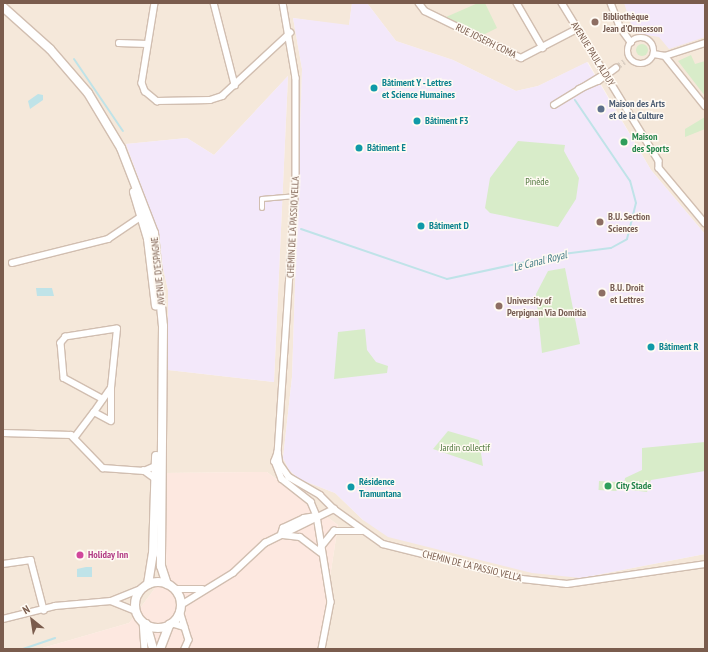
<!DOCTYPE html>
<meta charset="utf-8">
<style>
body{margin:0}
#map{position:relative;width:708px;height:652px;overflow:hidden;background:#fdf6ec;font-family:"PT Sans Narrow",sans-serif}
div>[style]{position:absolute}
.residential>*{inset:0;background:#f5e8da}
.commercial>*{inset:0;background:#fde8e0}
.education>*{inset:0;background:#f3e8fa}
.green>*{inset:0;background:#d8ecc9;transform-origin:0 0}
.round{border-radius:50%}
.water>*{inset:0;background:#bfe3e8}
.stream>*{height:2px;margin:-1px;padding:0 1px;transform-origin:1px;border-radius:1px;background:#bfe3e8}
.minor-tunnel>*{height:5.5px;margin-top:-2.75px;transform-origin:0;background:repeating-linear-gradient(90deg,#dcd0c4 0 5.5px,transparent 0 8.5px)}
.roads{filter:drop-shadow(1px 0 #d1beb0) drop-shadow(-1px 0 #d1beb0) drop-shadow(0 1px #d1beb0) drop-shadow(0 -1px #d1beb0)}
.pedestrian>*{height:4px;margin:-2px;padding:0 2px;transform-origin:2px;border-radius:2px;background:#fff}
.minor>*{height:5.5px;margin:-2.75px;padding:0 2.75px;transform-origin:2.75px;border-radius:2.75px;background:#fff}
.minor>.ring{margin:-2.75px;padding:0;box-sizing:content-box;background:none;border:5.5px solid #fff;border-radius:50%}
.secondary>*{height:8px;margin:-4px;padding:0 4px;transform-origin:4px;border-radius:4px;background:#fff}
.secondary>.ring{margin:-4px;padding:0;box-sizing:content-box;background:none;border:8px solid #fff;border-radius:50%}
.dots>*{width:11px;height:11px;translate:-50% -50%;box-sizing:border-box;border:2px solid #fffaf3;border-radius:50%}
span{translate:-50% -50%;white-space:nowrap;text-align:center;line-height:1.15;-webkit-text-stroke:3px #fffaf3;paint-order:stroke}
.education-label{font-size:10px;color:#785e54;font-weight:700}
.left{translate:0 -50%;text-align:left}
.street-label{font-size:10px;color:#7a5c4d}
.culture-label{font-size:10px;color:#0d838f;font-weight:700}
.service-label{font-size:10px;color:#4e5e75;font-weight:700}
.leisure-label{font-size:10px;color:#27864d;font-weight:700}
.park-label{font-size:10px;color:#537a41}
.hotel-label{font-size:10px;color:#b23c85;font-weight:700}
.water-label{font-size:11px;color:#437c86;font-style:italic}
.frame{position:absolute;inset:0;border:4px solid #7a5c4d;pointer-events:none}
.north{position:absolute;left:12px;top:600px;width:40px;height:40px;-webkit-text-stroke:3px #fffaf3;paint-order:stroke;rotate:330deg;font-size:11px;font-weight:700;line-height:16px;text-align:center;color:#7a5c4d}
.north::after{content:'';display:block;margin:auto;width:14px;height:18px;background:#7a5c4d;clip-path:polygon(50% 0,100% 100%,50% 72%,0 100%)}
</style>
<div id="map">
<div class="residential">
<i style="clip-path:polygon(evenodd,3px 3px,352px 3px,349px 26px,293px 18px,302px 69px,292px 377px,283px 458px,289px 470px,299px 479px,335px 493px,363px 520px,581px 578px,705px 554px,705px 649px,319px 649px,338px 525px,267px 472px,163px 473px,167px 572px,129px 623px,39px 649px,3px 649px,3px 3px,288px 76px,274px 382px,168px 370px,168px 290px,149px 207px,126px 144px,187px 138px,214px 155px,288px 76px)"></i>
<i style="clip-path:polygon(367px 3px,705px 3px,705px 234px,651px 170px,588px 62px,538px 86px,516px 91px,453px 60px,396px 41px)"></i>
</div>
<div class="commercial">
<i style="clip-path:polygon(267px 472px,338px 525px,319px 649px,39px 649px,129px 623px,167px 572px,162px 473px)"></i>
</div>
<div class="education">
<i style="clip-path:polygon(352px 3px,367px 3px,396px 41px,453px 60px,516px 91px,538px 86px,587px 62px,651px 170px,705px 234px,705px 554px,581px 578px,532px 573px,388px 537px,363px 520px,335px 493px,299px 479px,289px 470px,283px 458px,292px 377px,302px 69px,293px 18px,349px 25px)"></i>
<i style="clip-path:polygon(624px 3px,705px 3px,705px 37px,669px 49px,659px 37px,634px 33px)"></i>
<i style="clip-path:polygon(288px 76px,274px 382px,168px 370px,168px 290px,149px 207px,126px 144px,187px 138px,214px 155px)"></i>
</div>
<div class="green">
<i style="clip-path:polygon(478px 3px,485px 3px,497px 28px,483px 35px,446px 17px)"></i>
<i class="round" style="left:636px;top:44px;width:12px;height:12px"></i>
<i style="clip-path:polygon(691px 55px,695px 64px,705px 61px,705px 96px,678px 61px)"></i>
<i style="clip-path:polygon(705px 117px,705px 129px,685px 137px,685px 129px)"></i>
<i style="clip-path:polygon(518px 141px,565px 145px,564px 151px,579px 178px,576px 199px,558px 227px,490px 213px,485px 208px,490px 178px)"></i>
<i style="clip-path:polygon(565px 268px,580px 344px,542px 353px,536px 294px,548px 271px)"></i>
<i style="clip-path:polygon(365px 329px,367px 350px,376px 362px,388px 366px,387px 373px,334px 379px,338px 332px)"></i>
<i style="clip-path:polygon(448px 431px,479px 440px,483px 466px,433px 449px)"></i>
<i style="clip-path:polygon(705px 442px,705px 471px,651px 480px,647px 492px,623px 489px,625px 478px,642px 470px,642px 448px)"></i>
<i style="left:599px;top:481px;width:18px;height:9px;rotate:3deg"></i>
</div>
<div class="water">
<i style="clip-path:polygon(38px 94px,43px 95px,43px 100px,30px 109px,28px 101px)"></i>
<i style="clip-path:polygon(36px 288px,52px 288px,54px 296px,37px 296px)"></i>
<i style="clip-path:polygon(86px 567px,92px 567px,92px 577px,77px 577px,77px 569px)"></i>
</div>
<div class="stream">
<i style="left:74px;top:59px;width:87px;rotate:55.8deg"></i>
<i style="left:301px;top:229px;width:154px;rotate:18.9deg"></i>
<i style="left:447px;top:279px;width:119px;rotate:-12.2deg"></i>
<i style="left:563px;top:254px;width:48px;rotate:-7.1deg"></i>
<i style="left:611px;top:248px;width:18px;rotate:-29deg"></i>
<i style="left:627px;top:239px;width:37px;rotate:-76deg"></i>
<i style="left:636px;top:203px;width:23px;rotate:-105deg"></i>
<i style="left:630px;top:181px;width:98px;rotate:-124.2deg"></i>
<i style="left:23px;top:649px;width:34px;rotate:-19deg"></i>
</div>
<div class="minor-tunnel">
<i style="left:616px;top:68px;width:10px;rotate:-37deg"></i>
</div>
<div class="roads">
<div class="pedestrian">
<i style="left:262px;top:208px;width:9px;rotate:-90deg"></i>
<i style="left:262px;top:199px;width:33px;rotate:-5deg"></i>
</div>
<div class="minor">
<i style="left:155px;top:3px;width:81px;rotate:99.2deg"></i>
<i style="left:142px;top:83px;width:9px;rotate:69deg"></i>
<i style="left:145px;top:91px;width:16px;rotate:40deg"></i>
<i style="left:157px;top:101px;width:53px;rotate:-1.1deg"></i>
<i style="left:210px;top:100px;width:13px;rotate:-18deg"></i>
<i style="left:222px;top:96px;width:93px;rotate:-42.8deg"></i>
<i style="left:214px;top:3px;width:85px;rotate:75.6deg"></i>
<i style="left:283px;top:3px;width:76px;rotate:80.2deg"></i>
<i style="left:296px;top:78px;width:105px;rotate:90deg"></i>
<i style="left:296px;top:183px;width:270px;rotate:93.8deg"></i>
<i style="left:278px;top:452px;width:12px;rotate:81deg"></i>
<i style="left:280px;top:464px;width:16px;rotate:55deg"></i>
<i style="left:289px;top:477px;width:36px;rotate:30deg"></i>
<i style="left:320px;top:495px;width:20px;rotate:45deg"></i>
<i style="left:334px;top:509px;width:60px;rotate:35.5deg"></i>
<i style="left:383px;top:544px;width:143px;rotate:14.1deg"></i>
<i style="left:522px;top:579px;width:45px;rotate:6.3deg"></i>
<i style="left:567px;top:584px;width:139px;rotate:-8.2deg"></i>
<i style="left:419px;top:3px;width:10px;rotate:53deg"></i>
<i style="left:425px;top:11px;width:107px;rotate:26.1deg"></i>
<i style="left:521px;top:58px;width:63px;rotate:-27.4deg"></i>
<i style="left:517px;top:3px;width:52px;rotate:60deg"></i>
<i style="left:562px;top:3px;width:185px;rotate:58.5deg"></i>
<i style="left:659px;top:161px;width:7px;rotate:90deg"></i>
<i style="left:659px;top:168px;width:72px;rotate:50.1deg"></i>
<i style="left:611px;top:3px;width:26px;rotate:69deg"></i>
<i style="left:620px;top:27px;width:19px;rotate:54deg"></i>
<i class="ring" style="left:628px;top:38px;width:20.5px;height:20.5px"></i>
<i style="left:119px;top:43px;width:28px;rotate:2deg"></i>
<i style="left:654px;top:54px;width:11px;rotate:10deg"></i>
<i style="left:665px;top:56px;width:64px;rotate:51.3deg"></i>
<i style="left:665px;top:56px;width:42px;rotate:-18deg"></i>
<i style="left:579px;top:89px;width:21px;rotate:-23deg"></i>
<i style="left:598px;top:81px;width:22px;rotate:-36deg"></i>
<i style="left:554px;top:105px;width:54px;rotate:-31.3deg"></i>
<i style="left:12px;top:263px;width:99px;rotate:-14deg"></i>
<i style="left:108px;top:239px;width:41px;rotate:-34.1deg"></i>
<i style="left:94px;top:412px;width:19px;rotate:28deg"></i>
<i style="left:111px;top:421px;width:33px;rotate:-90deg"></i>
<i style="left:3px;top:433px;width:68px;rotate:1.7deg"></i>
<i style="left:71px;top:435px;width:46px;rotate:45.9deg"></i>
<i style="left:103px;top:468px;width:41px;rotate:4.2deg"></i>
<i style="left:75px;top:437px;width:31px;rotate:-53deg"></i>
<i style="left:94px;top:412px;width:29px;rotate:-55deg"></i>
<i style="left:111px;top:388px;width:59px;rotate:-84.2deg"></i>
<i style="left:117px;top:329px;width:52px;rotate:171.1deg"></i>
<i style="left:66px;top:337px;width:8px;rotate:130deg"></i>
<i style="left:61px;top:343px;width:35px;rotate:85deg"></i>
<i style="left:64px;top:378px;width:44px;rotate:28.3deg"></i>
<i style="left:278px;top:453px;width:9px;rotate:111deg"></i>
<i style="left:275px;top:461px;width:19px;rotate:69deg"></i>
<i style="left:282px;top:479px;width:37px;rotate:38deg"></i>
<i style="left:311px;top:502px;width:15px;rotate:67deg"></i>
<i style="left:317px;top:516px;width:87px;rotate:80.8deg"></i>
<i style="left:331px;top:602px;width:48px;rotate:100.8deg"></i>
<i style="left:155px;top:479px;width:14px;rotate:-144deg"></i>
<i style="left:144px;top:471px;width:12px;rotate:-24deg"></i>
<i style="left:281px;top:534px;width:6px;rotate:-72deg"></i>
<i style="left:283px;top:528px;width:23px;rotate:-25deg"></i>
<i style="left:304px;top:518px;width:12px;rotate:-9deg"></i>
<i style="left:283px;top:535px;width:17px;rotate:7deg"></i>
<i style="left:300px;top:537px;width:26px;rotate:37deg"></i>
<i style="left:321px;top:547px;width:21px;rotate:-51deg"></i>
<i style="left:334px;top:531px;width:28px"></i>
<i style="left:3px;top:564px;width:28px;rotate:-8deg"></i>
<i style="left:31px;top:560px;width:52px;rotate:75.4deg"></i>
<i style="left:175px;top:589px;width:27px"></i>
<i style="left:111px;top:601px;width:27px;rotate:22deg"></i>
<i style="left:181px;top:605px;width:61px;rotate:-31.6deg"></i>
<i style="left:233px;top:573px;width:44px;rotate:-43.2deg"></i>
<i style="left:265px;top:543px;width:77px;rotate:-26.2deg"></i>
<i style="left:180px;top:611px;width:30px;rotate:73deg"></i>
<i style="left:189px;top:640px;width:10px;rotate:114deg"></i>
<i style="left:3px;top:619px;width:54px;rotate:-14deg"></i>
<i style="left:55px;top:606px;width:56px;rotate:-5.1deg"></i>
<i style="left:111px;top:601px;width:35px;rotate:-22deg"></i>
<i style="left:143px;top:621px;width:28px;rotate:86deg"></i>
<i style="left:171px;top:623px;width:14px;rotate:17deg"></i>
</div>
<div class="secondary">
<i style="left:3px;top:7px;width:63px;rotate:41.8deg"></i>
<i style="left:50px;top:49px;width:58px;rotate:49.2deg"></i>
<i style="left:88px;top:93px;width:64px;rotate:59deg"></i>
<i style="left:121px;top:148px;width:91px;rotate:68.8deg"></i>
<i style="left:154px;top:233px;width:93px;rotate:84.5deg"></i>
<i style="left:163px;top:326px;width:240px;rotate:90.5deg"></i>
<i style="left:161px;top:566px;width:19px;rotate:72deg"></i>
<i style="left:134px;top:192px;width:49px;rotate:73.4deg"></i>
<i style="left:148px;top:239px;width:67px;rotate:83.2deg"></i>
<i class="ring" style="left:135px;top:582px;width:38px;height:38px"></i>
<i style="left:148px;top:584px;width:30px;rotate:-81deg"></i>
<i style="left:153px;top:554px;width:98px;rotate:-88.2deg"></i>
<i style="left:146px;top:624px;width:26px;rotate:74deg"></i>
<i style="left:160px;top:649px;width:26px;rotate:-69deg"></i>
</div>
</div>
<div class="dots">
<i style="left:595px;top:22px;background:#8d6e63"></i>
<i style="left:374px;top:88px;background:#0f9aa8"></i>
<i style="left:601px;top:109px;background:#5c6f8a"></i>
<i style="left:417px;top:121px;background:#0f9aa8"></i>
<i style="left:624px;top:142px;background:#2e9e5b"></i>
<i style="left:359px;top:148px;background:#0f9aa8"></i>
<i style="left:600px;top:222px;background:#8d6e63"></i>
<i style="left:421px;top:226px;background:#0f9aa8"></i>
<i style="left:602px;top:293px;background:#8d6e63"></i>
<i style="left:499px;top:306px;background:#8d6e63"></i>
<i style="left:651px;top:347px;background:#0f9aa8"></i>
<i style="left:608px;top:486px;background:#2e9e5b"></i>
<i style="left:351px;top:487px;background:#0f9aa8"></i>
<i style="left:80px;top:555px;background:#d1479c"></i>
</div>
<div class="education-label">
<span class="left" style="left:603px;top:22px">Bibliothèque<br>Jean d'Ormesson</span>
<span class="left" style="left:608px;top:222px">B.U. Section<br>Sciences</span>
<span class="left" style="left:610px;top:293px">B.U. Droit<br>et Lettres</span>
<span class="left" style="left:507px;top:306px">University of<br>Perpignan Via Domitia</span>
</div>
<div class="street-label">
<span style="left:486px;top:41px;rotate:26deg">RUE JOSEPH COMA</span>
<span style="left:593px;top:54px;rotate:58deg">AVENUE PAUL ALDUY</span>
<span style="left:293px;top:227px;rotate:-87deg">CHEMIN DE LA PASSIO VELLA</span>
<span style="left:158px;top:271px;rotate:-96deg">AVENUE D'ESPAGNE</span>
<span style="left:472px;top:566px;rotate:14deg">CHEMIN DE LA PASSIO VELLA</span>
</div>
<div class="culture-label">
<span class="left" style="left:382px;top:88px">Bâtiment Y - Lettres<br>et Science Humaines</span>
<span class="left" style="left:425px;top:121px">Bâtiment F3</span>
<span class="left" style="left:367px;top:148px">Bâtiment E</span>
<span class="left" style="left:429px;top:226px">Bâtiment D</span>
<span class="left" style="left:659px;top:347px">Bâtiment R</span>
<span class="left" style="left:359px;top:487px">Résidence<br>Tramuntana</span>
</div>
<div class="service-label">
<span class="left" style="left:609px;top:109px">Maison des Arts<br>et de la Culture</span>
</div>
<div class="leisure-label">
<span class="left" style="left:632px;top:142px">Maison<br>des Sports</span>
<span class="left" style="left:616px;top:486px">City Stade</span>
</div>
<div class="park-label">
<span style="left:537px;top:182px">Pinède</span>
<span style="left:465px;top:448px">Jardin collectif</span>
</div>
<div class="hotel-label">
<span class="left" style="left:88px;top:555px">Holiday Inn</span>
</div>
<div class="water-label">
<span style="left:540px;top:261px;rotate:-14deg">Le Canal Royal</span>
</div>
<div class="frame"></div>
<div class="north">N</div>
</div>
